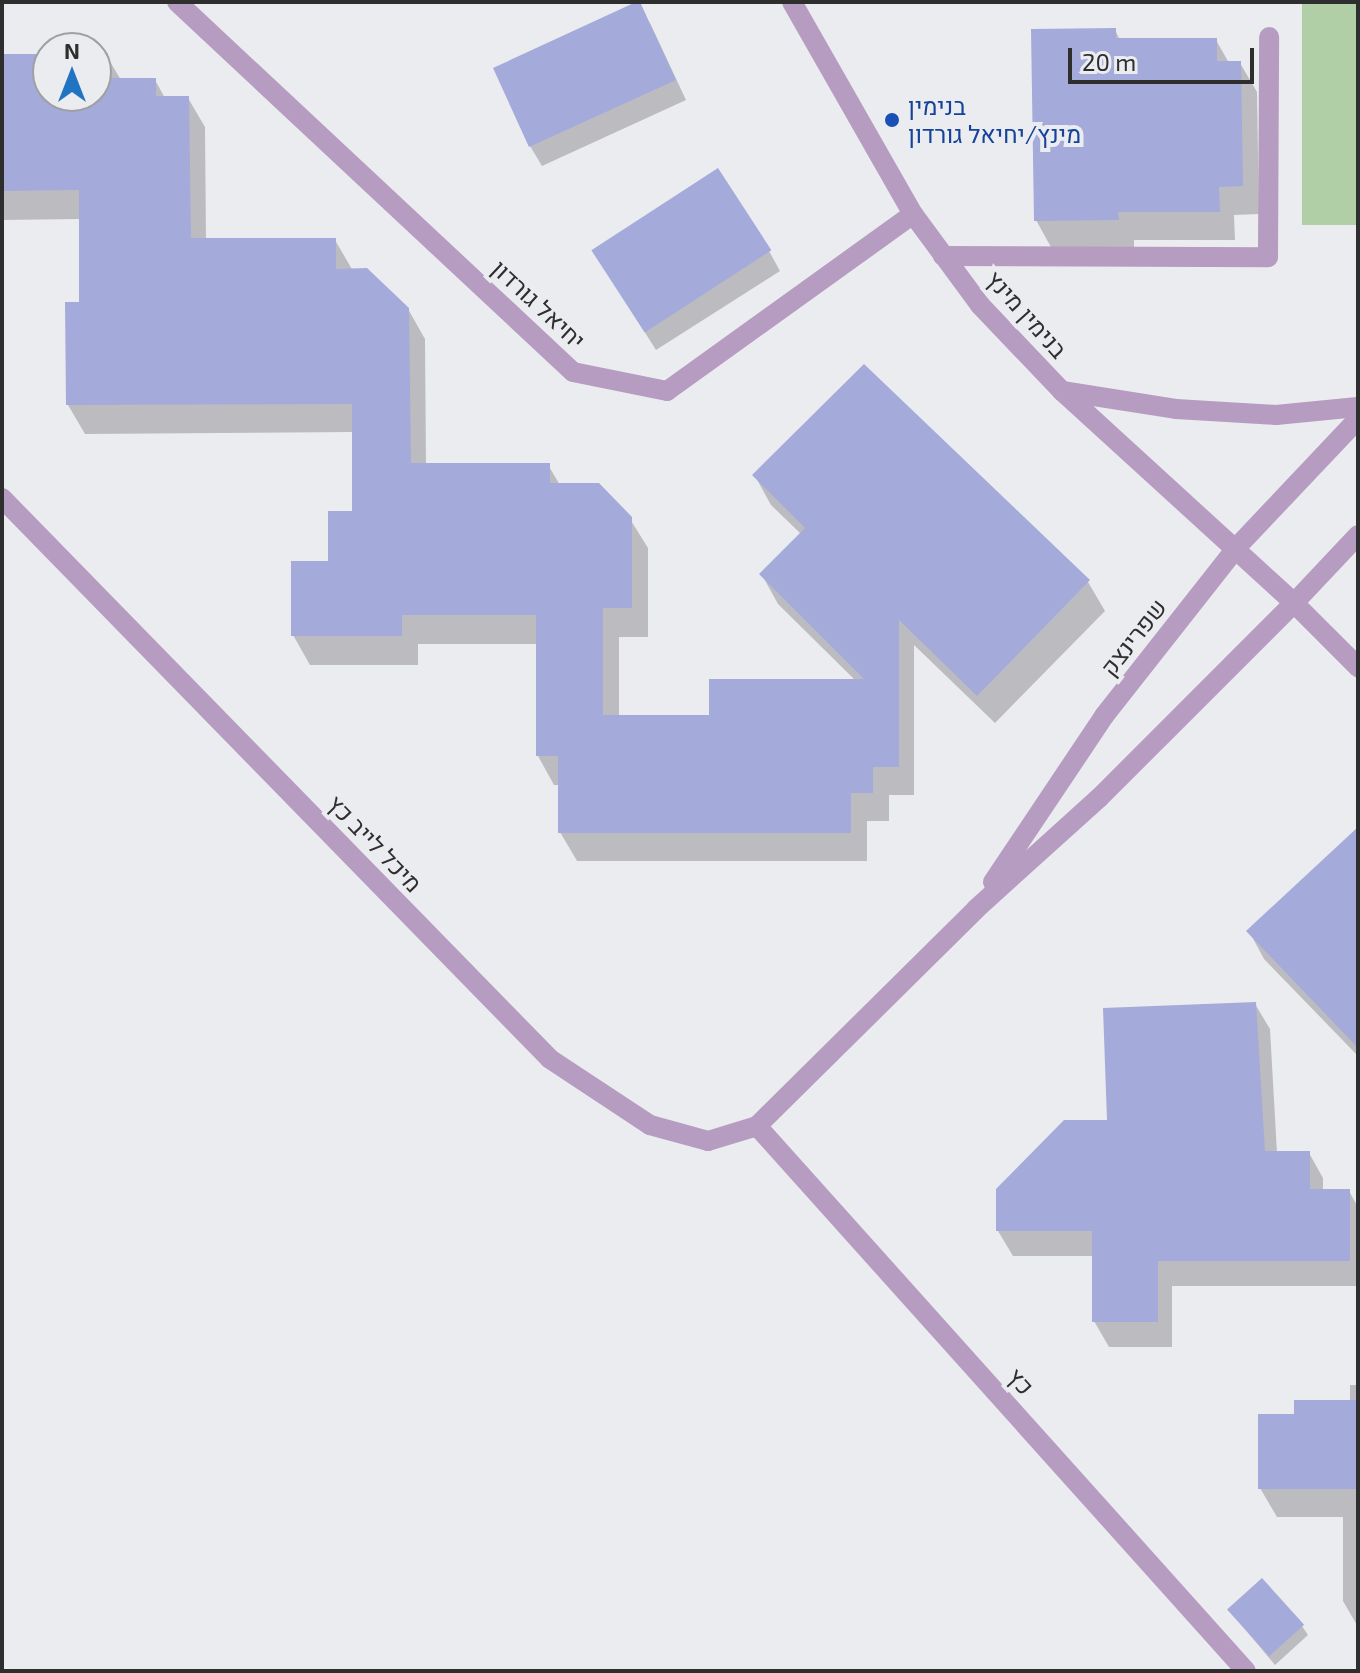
<!DOCTYPE html>
<meta charset="utf-8">
<style>
body{margin:0}
#map{position:relative;width:1360px;height:1673px;overflow:hidden;background:#ebecf0;font-family:"Exo 2",Heebo,sans-serif}
div>[style]{position:absolute}
.green>*{inset:0;background:#b0cfa7;transform-origin:0 0}
.shadow>*{inset:0;background:#0003}
.building>*{inset:0;background:#a4aada;transform-origin:0 0}
.service>*{height:20px;margin:-10px;padding:0 10px;transform-origin:10px;border-radius:10px;background:#b69cc0}
.minor>*{height:20px;margin:-10px;padding:0 10px;transform-origin:10px;border-radius:10px;background:#b69cc0}
.tertiary>*{height:20px;margin:-10px;padding:0 10px;transform-origin:10px;border-radius:10px;background:#b69cc0}
.dots>*{width:22px;height:22px;translate:-50% -50%;box-sizing:border-box;border:4px solid #ebecf0;border-radius:50%}
span{translate:-50% -50%;white-space:nowrap;text-align:center;line-height:1.15;-webkit-text-stroke:8px #ebecf0;paint-order:stroke}
.transit-label{font-size:24px;color:#164399}
.left{translate:0 -50%;text-align:left}
.street-label{font-size:24px;color:#2e2e2f}
.frame{position:absolute;inset:0;border:4px solid #2e2e2f;pointer-events:none}
.north{position:absolute;left:32px;top:32px;width:80px;height:80px;box-sizing:border-box;background:#ebecf0;border:2px solid #9fa0a3;border-radius:50%;rotate:0deg;font-size:22px;font-weight:700;line-height:32px;text-align:center;color:#2e2e2f}
.north::after{content:'';display:block;margin:auto;width:28px;height:36px;background:#2074c2;clip-path:polygon(50% 0,100% 100%,50% 72%,0 100%)}
.scale{position:absolute;left:1068px;top:48px;width:186px;height:36px;box-sizing:border-box;border:4px solid #2e2e2f;border-top:0;padding-left:10px;font-size:24px;line-height:28px;white-space:nowrap;color:#2e2e2f;-webkit-text-stroke:6px #ebecf0;paint-order:stroke}
</style>
<div id="map">
<div class="green">
<i style="left:1302px;top:2px;width:56px;height:223px"></i>
</div>
<div class="shadow">
<i style="clip-path:polygon(650px 23px,686px 100px,542px 166px,530px 146px)"></i>
<i style="clip-path:polygon(1115px 30px,1120px 40px,1216px 40px,1229px 63px,1240px 63px,1257px 92px,1259px 214px,1234px 215px,1235px 240px,1134px 240px,1134px 248px,1052px 249px,1036px 220px)"></i>
<i style="clip-path:polygon(96px 55px,106px 55px,121px 80px,155px 80px,165px 98px,188px 98px,205px 127px,206px 240px,335px 240px,353px 271px,408px 309px,425px 339px,426px 465px,548px 465px,560px 485px,630px 519px,648px 548px,648px 637px,619px 637px,619px 717px,711px 717px,856px 681px,778px 604px,762px 575px,801px 534px,771px 505px,755px 476px,1088px 582px,1105px 611px,995px 723px,914px 645px,914px 795px,889px 795px,889px 821px,867px 821px,867px 861px,577px 861px,560px 832px,560px 785px,554px 785px,538px 756px,538px 644px,418px 644px,418px 665px,310px 665px,293px 635px,354px 513px,354px 432px,85px 434px,68px 405px,81px 304px,81px 219px,2px 220px,2px 56px,48px 56px,48px 96px,96px 96px)"></i>
<i style="clip-path:polygon(769px 251px,780px 271px,656px 350px,605px 269px)"></i>
<i style="clip-path:polygon(1358px 862px,1358px 1056px,1264px 959px,1249px 931px)"></i>
<i style="clip-path:polygon(1255px 1004px,1270px 1029px,1277px 1153px,1309px 1153px,1323px 1178px,1323px 1191px,1349px 1191px,1358px 1207px,1358px 1286px,1172px 1286px,1172px 1347px,1109px 1347px,1094px 1321px,1094px 1256px,1013px 1256px,998px 1231px,1110px 1122px)"></i>
<i style="clip-path:polygon(1350px 1385px,1358px 1385px,1358px 1627px,1343px 1601px,1343px 1517px,1277px 1517px,1260px 1488px,1296px 1416px,1350px 1402px)"></i>
<i style="clip-path:polygon(1229px 1610px,1302px 1626px,1308px 1635px,1275px 1665px)"></i>
</div>
<div class="building">
<i style="clip-path:polygon(636px 2px,640px 2px,676px 80px,529px 147px,493px 68px)"></i>
<i style="clip-path:polygon(1116px 28px,1116px 38px,1217px 38px,1217px 61px,1241px 61px,1243px 186px,1219px 187px,1220px 212px,1118px 212px,1119px 220px,1034px 221px,1031px 29px)"></i>
<i style="clip-path:polygon(96px 53px,108px 53px,108px 78px,156px 78px,156px 96px,189px 96px,191px 238px,336px 238px,336px 269px,367px 268px,409px 308px,411px 463px,550px 463px,550px 483px,599px 483px,632px 517px,632px 608px,603px 608px,603px 715px,709px 715px,709px 679px,864px 679px,759px 574px,805px 528px,752px 475px,864px 364px,1090px 580px,977px 696px,899px 620px,899px 767px,873px 767px,873px 793px,851px 793px,851px 833px,558px 833px,558px 756px,536px 756px,536px 615px,402px 615px,402px 636px,291px 636px,291px 561px,328px 561px,328px 511px,352px 511px,352px 404px,66px 405px,65px 302px,79px 302px,79px 190px,2px 191px,2px 54px,48px 54px,48px 96px,96px 96px)"></i>
<i style="left:718px;top:168px;width:98px;height:151px;rotate:57deg"></i>
<i style="clip-path:polygon(1358px 827px,1358px 1048px,1246px 931px)"></i>
<i style="clip-path:polygon(1256px 1002px,1265px 1151px,1310px 1151px,1310px 1189px,1350px 1189px,1350px 1261px,1158px 1261px,1158px 1322px,1092px 1322px,1092px 1231px,996px 1231px,996px 1189px,1064px 1120px,1107px 1120px,1103px 1008px)"></i>
<i style="clip-path:polygon(1294px 1400px,1358px 1400px,1358px 1489px,1258px 1489px,1258px 1414px,1294px 1414px)"></i>
<i style="left:1262px;top:1578px;width:63px;height:47px;rotate:48deg"></i>
</div>
<div class="service">
<i style="left:943px;top:256px;width:325px;rotate:0.2deg"></i>
<i style="left:1268px;top:257px;width:220px;rotate:-89.7deg"></i>
</div>
<div class="minor">
<i style="left:177px;top:2px;width:542px;rotate:43.06deg"></i>
<i style="left:573px;top:372px;width:96px;rotate:11.4deg"></i>
<i style="left:667px;top:391px;width:303px;rotate:-35.7deg"></i>
<i style="left:2px;top:498px;width:784px;rotate:45.67deg"></i>
<i style="left:550px;top:1059px;width:120px;rotate:33.4deg"></i>
<i style="left:650px;top:1125px;width:60px;rotate:15.4deg"></i>
<i style="left:708px;top:1141px;width:51px;rotate:-17deg"></i>
<i style="left:757px;top:1126px;width:308px;rotate:-44.7deg"></i>
<i style="left:976px;top:909px;width:166px;rotate:-42.1deg"></i>
<i style="left:1099px;top:798px;width:276px;rotate:-45deg"></i>
<i style="left:1294px;top:603px;width:91px;rotate:45deg"></i>
<i style="left:993px;top:882px;width:200px;rotate:-56.2deg"></i>
<i style="left:1104px;top:716px;width:214px;rotate:-51.8deg"></i>
<i style="left:757px;top:1126px;width:732px;rotate:48.1deg"></i>
</div>
<div class="tertiary">
<i style="left:792px;top:2px;width:244px;rotate:60.3deg"></i>
<i style="left:913px;top:214px;width:113px;rotate:53.6deg"></i>
<i style="left:980px;top:305px;width:119px;rotate:46.4deg"></i>
<i style="left:1062px;top:391px;width:314px;rotate:42.4deg"></i>
<i style="left:1294px;top:603px;width:93px;rotate:-46.7deg"></i>
<i style="left:1062px;top:391px;width:115px;rotate:9deg"></i>
<i style="left:1176px;top:409px;width:100px;rotate:3.4deg"></i>
<i style="left:1276px;top:415px;width:82px;rotate:-5.6deg"></i>
<i style="left:1236px;top:548px;width:178px;rotate:-46.6deg"></i>
</div>
<div class="dots">
<i style="left:892px;top:120px;background:#1a4fb4"></i>
</div>
<div class="transit-label">
<span class="left" style="left:908px;top:120px">בנימין<br>מינץ/יחיאל גורדון</span>
</div>
<div class="street-label">
<span style="left:539px;top:304px;rotate:43deg">יחיאל גורדון</span>
<span style="left:1027px;top:314px;rotate:48deg">בנימין מינץ</span>
<span style="left:1133px;top:637px;rotate:-52deg">שפרינצק</span>
<span style="left:375px;top:843px;rotate:46deg">מיכל לייב כץ</span>
<span style="left:1021px;top:1381px;rotate:48deg">כץ</span>
</div>
<div class="frame"></div>
<div class="north">N</div>
<div class="scale">20 m</div>
</div>
